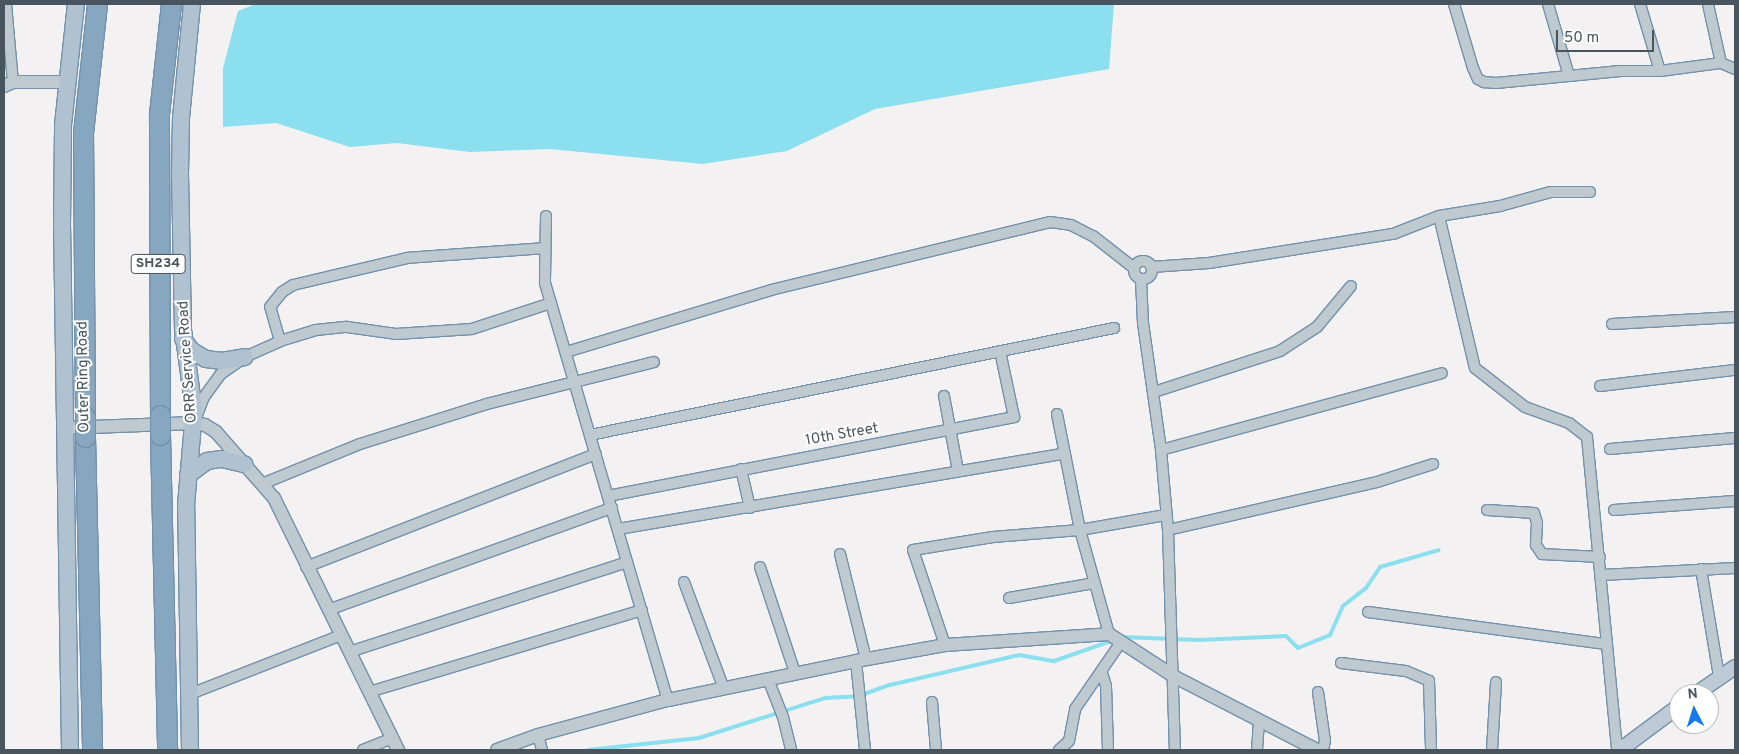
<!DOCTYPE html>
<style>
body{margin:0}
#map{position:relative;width:1739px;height:754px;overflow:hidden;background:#f3f1f1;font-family:Overpass,sans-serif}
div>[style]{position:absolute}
.water>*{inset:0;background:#8bdfef}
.stream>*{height:4px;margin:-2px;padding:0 2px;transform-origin:2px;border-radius:2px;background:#8bdfef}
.roads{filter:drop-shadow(1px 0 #7291ac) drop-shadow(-1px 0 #7291ac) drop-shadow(0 1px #7291ac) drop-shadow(0 -1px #7291ac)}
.minor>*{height:10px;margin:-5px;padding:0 5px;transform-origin:5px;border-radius:5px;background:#bec9d0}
.minor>.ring{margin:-5px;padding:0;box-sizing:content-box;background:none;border:10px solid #bec9d0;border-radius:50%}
.tertiary>*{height:12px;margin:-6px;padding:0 6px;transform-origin:6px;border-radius:6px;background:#bec9d0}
.secondary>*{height:14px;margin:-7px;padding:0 7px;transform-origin:7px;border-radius:7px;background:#becad5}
.primary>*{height:16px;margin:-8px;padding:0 8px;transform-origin:8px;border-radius:8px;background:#b0c1d0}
.motorway>*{height:19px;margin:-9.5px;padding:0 9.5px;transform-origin:9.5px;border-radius:9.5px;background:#87a6c0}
.bridges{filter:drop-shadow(1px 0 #7291ac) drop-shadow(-1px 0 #7291ac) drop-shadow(0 1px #7291ac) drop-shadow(0 -1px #7291ac)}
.motorway-bridge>*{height:19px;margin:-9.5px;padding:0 9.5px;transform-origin:9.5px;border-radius:9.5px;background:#87a6c0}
span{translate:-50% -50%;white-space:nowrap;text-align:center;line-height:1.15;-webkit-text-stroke:4px #fff;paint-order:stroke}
.shield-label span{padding:1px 4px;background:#fff;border:1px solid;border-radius:4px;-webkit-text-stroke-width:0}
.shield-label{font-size:14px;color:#48555f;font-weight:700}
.street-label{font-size:15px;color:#48555f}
.frame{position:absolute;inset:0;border:5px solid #48555f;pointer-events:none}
.north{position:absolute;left:1669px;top:684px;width:50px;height:50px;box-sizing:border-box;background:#fff;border:1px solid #b6bbbf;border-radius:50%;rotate:355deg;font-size:14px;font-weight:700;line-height:20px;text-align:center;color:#48555f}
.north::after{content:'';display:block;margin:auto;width:18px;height:22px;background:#147bea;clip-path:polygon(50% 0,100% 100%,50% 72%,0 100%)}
.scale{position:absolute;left:1556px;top:30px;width:98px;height:22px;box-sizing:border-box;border:2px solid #48555f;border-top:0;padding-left:6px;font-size:15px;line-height:18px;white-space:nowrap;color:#48555f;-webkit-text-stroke:4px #fff;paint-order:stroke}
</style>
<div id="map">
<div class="water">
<i style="clip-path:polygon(256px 4px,1114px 4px,1109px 69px,875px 109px,787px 151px,703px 164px,550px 149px,470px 152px,397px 143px,350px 147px,276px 123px,223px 127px,223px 68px,238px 11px)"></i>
</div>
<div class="stream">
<i style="left:1121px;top:637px;width:78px;rotate:2.2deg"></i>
<i style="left:1199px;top:640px;width:87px;rotate:-2.6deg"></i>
<i style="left:1286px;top:636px;width:17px;rotate:45deg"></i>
<i style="left:1298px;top:648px;width:35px;rotate:-22deg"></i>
<i style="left:1330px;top:635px;width:32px;rotate:-66deg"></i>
<i style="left:1343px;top:606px;width:29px;rotate:-38deg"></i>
<i style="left:1366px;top:588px;width:25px;rotate:-56deg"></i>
<i style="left:1380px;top:567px;width:61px;rotate:-16.1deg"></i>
<i style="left:588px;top:750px;width:112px;rotate:-6.2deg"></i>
<i style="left:699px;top:738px;width:132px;rotate:-17.6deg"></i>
<i style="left:825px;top:698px;width:34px;rotate:-3deg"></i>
<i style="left:859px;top:696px;width:33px;rotate:-20deg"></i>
<i style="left:890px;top:685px;width:132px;rotate:-13.1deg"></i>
<i style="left:1019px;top:655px;width:36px;rotate:10deg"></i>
<i style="left:1054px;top:661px;width:64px;rotate:-19.3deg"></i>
</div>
<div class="roads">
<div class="minor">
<i style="left:6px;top:4px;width:78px;rotate:84.9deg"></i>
<i style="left:1454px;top:4px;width:67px;rotate:73.5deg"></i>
<i style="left:1473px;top:68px;width:12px;rotate:66deg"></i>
<i style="left:1478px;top:79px;width:7px;rotate:27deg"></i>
<i style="left:1484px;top:82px;width:12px;rotate:5deg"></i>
<i style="left:1496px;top:83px;width:125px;rotate:-5.5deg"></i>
<i style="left:1620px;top:71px;width:40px"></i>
<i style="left:1660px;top:71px;width:62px;rotate:-7.5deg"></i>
<i style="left:1548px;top:4px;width:75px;rotate:73.7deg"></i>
<i style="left:1640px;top:4px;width:70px;rotate:73.4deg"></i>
<i style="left:1708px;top:4px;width:60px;rotate:77.6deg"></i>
<i style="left:1721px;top:63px;width:15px;rotate:23deg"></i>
<i style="left:546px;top:216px;width:67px;rotate:90.9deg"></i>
<i style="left:545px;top:283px;width:435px;rotate:73.6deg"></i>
<i style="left:1439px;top:216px;width:156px;rotate:76.7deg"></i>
<i style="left:1475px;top:368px;width:63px;rotate:38deg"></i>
<i style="left:1525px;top:407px;width:47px;rotate:20deg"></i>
<i style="left:1569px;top:423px;width:23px;rotate:38deg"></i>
<i style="left:1587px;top:437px;width:314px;rotate:84.5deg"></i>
<i class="ring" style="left:1134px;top:261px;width:8px;height:8px"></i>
<i style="left:1151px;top:267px;width:58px;rotate:-3.9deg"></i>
<i style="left:1209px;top:263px;width:186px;rotate:-9deg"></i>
<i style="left:1393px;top:234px;width:49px;rotate:-21.4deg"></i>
<i style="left:1439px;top:216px;width:62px;rotate:-9.3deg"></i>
<i style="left:1500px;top:206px;width:53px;rotate:-15.4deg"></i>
<i style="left:1551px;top:192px;width:39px"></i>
<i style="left:1141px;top:279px;width:44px;rotate:87.4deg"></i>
<i style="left:1143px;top:323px;width:128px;rotate:81.9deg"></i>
<i style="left:1161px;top:450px;width:80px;rotate:85deg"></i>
<i style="left:1168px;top:530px;width:220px;rotate:88.2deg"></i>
<i style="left:1612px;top:324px;width:123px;rotate:-3.3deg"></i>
<i style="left:280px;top:341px;width:35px;rotate:-106deg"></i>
<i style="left:270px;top:307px;width:19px;rotate:-51deg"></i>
<i style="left:282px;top:292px;width:13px;rotate:-32deg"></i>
<i style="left:293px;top:285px;width:117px;rotate:-13.3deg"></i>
<i style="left:407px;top:258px;width:138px;rotate:-4.1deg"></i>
<i style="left:566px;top:352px;width:214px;rotate:-16.8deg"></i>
<i style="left:771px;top:290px;width:287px;rotate:-13.7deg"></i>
<i style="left:1050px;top:222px;width:21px;rotate:8deg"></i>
<i style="left:1071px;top:225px;width:25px;rotate:27deg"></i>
<i style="left:1093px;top:236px;width:52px;rotate:38deg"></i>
<i style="left:1600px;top:386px;width:136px;rotate:-6.8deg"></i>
<i style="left:1154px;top:392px;width:133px;rotate:-18deg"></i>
<i style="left:1280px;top:351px;width:44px;rotate:-33deg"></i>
<i style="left:1317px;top:327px;width:53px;rotate:-50.3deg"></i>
<i style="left:944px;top:396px;width:76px;rotate:79.4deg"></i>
<i style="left:1057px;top:414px;width:118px;rotate:78.8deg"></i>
<i style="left:1080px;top:530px;width:108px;rotate:74.4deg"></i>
<i style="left:197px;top:415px;width:19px;rotate:-69deg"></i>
<i style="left:204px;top:397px;width:29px;rotate:-54deg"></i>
<i style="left:221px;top:374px;width:32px;rotate:-35deg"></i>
<i style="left:247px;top:356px;width:36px;rotate:-24deg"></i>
<i style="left:280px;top:341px;width:38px;rotate:-17deg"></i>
<i style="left:316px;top:330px;width:31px;rotate:-6deg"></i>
<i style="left:347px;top:327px;width:49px;rotate:8.1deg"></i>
<i style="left:396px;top:334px;width:76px;rotate:-3.8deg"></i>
<i style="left:472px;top:329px;width:83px;rotate:-18.2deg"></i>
<i style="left:590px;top:435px;width:535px;rotate:-11.54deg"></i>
<i style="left:1610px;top:449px;width:125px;rotate:-5deg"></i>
<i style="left:1161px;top:450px;width:291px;rotate:-15.3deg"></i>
<i style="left:741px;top:469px;width:40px;rotate:77deg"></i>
<i style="left:262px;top:484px;width:106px;rotate:-22.2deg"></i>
<i style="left:360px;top:444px;width:133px;rotate:-17.5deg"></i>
<i style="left:487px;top:404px;width:172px;rotate:-14.1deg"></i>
<i style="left:608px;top:496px;width:414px;rotate:-11deg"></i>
<i style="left:1014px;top:417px;width:67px;rotate:-102deg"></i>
<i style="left:1487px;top:510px;width:47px;rotate:3.7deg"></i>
<i style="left:1534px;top:513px;width:10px;rotate:73deg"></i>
<i style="left:1537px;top:523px;width:22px;rotate:93deg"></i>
<i style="left:1536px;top:545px;width:11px;rotate:56deg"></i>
<i style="left:1542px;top:554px;width:58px;rotate:3deg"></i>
<i style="left:1614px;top:510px;width:121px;rotate:-4.3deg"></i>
<i style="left:618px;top:529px;width:453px;rotate:-9.6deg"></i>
<i style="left:1168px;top:530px;width:214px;rotate:-12.9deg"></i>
<i style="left:1377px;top:482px;width:59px;rotate:-17.8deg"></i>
<i style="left:840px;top:554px;width:108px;rotate:76.1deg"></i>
<i style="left:306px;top:567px;width:311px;rotate:-21.3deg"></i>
<i style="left:760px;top:567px;width:112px;rotate:71.7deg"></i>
<i style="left:1701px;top:569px;width:109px;rotate:80.5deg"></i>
<i style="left:1602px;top:575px;width:133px;rotate:-3deg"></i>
<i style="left:684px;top:582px;width:114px;rotate:69.5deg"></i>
<i style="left:1009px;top:598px;width:86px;rotate:-10deg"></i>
<i style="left:328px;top:610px;width:302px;rotate:-19.8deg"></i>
<i style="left:1368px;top:612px;width:240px;rotate:7.7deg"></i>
<i style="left:945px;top:645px;width:100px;rotate:-108.6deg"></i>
<i style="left:913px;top:550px;width:81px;rotate:-9.2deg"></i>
<i style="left:993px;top:537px;width:87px;rotate:-4.6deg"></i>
<i style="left:1080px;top:530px;width:87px;rotate:-9.9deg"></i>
<i style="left:349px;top:652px;width:292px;rotate:-17.9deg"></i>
<i style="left:856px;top:661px;width:89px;rotate:84.2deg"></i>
<i style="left:1341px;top:663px;width:65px;rotate:7deg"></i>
<i style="left:1406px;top:671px;width:25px;rotate:23deg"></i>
<i style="left:1429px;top:681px;width:69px;rotate:88.3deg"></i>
<i style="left:1102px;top:673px;width:14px;rotate:73deg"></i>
<i style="left:1106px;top:686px;width:64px;rotate:88.2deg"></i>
<i style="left:768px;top:679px;width:41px;rotate:68.5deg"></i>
<i style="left:783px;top:717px;width:34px;rotate:76deg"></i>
<i style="left:369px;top:692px;width:285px;rotate:-16.7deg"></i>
<i style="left:1318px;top:692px;width:49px;rotate:81.9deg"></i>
<i style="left:1325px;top:741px;width:9px;rotate:103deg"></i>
<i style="left:190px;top:694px;width:162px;rotate:-21.3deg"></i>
<i style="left:932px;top:702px;width:48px;rotate:85.2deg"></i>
<i style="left:538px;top:735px;width:16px;rotate:75deg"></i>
<i style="left:363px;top:750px;width:31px;rotate:-22deg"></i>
<i style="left:1059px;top:750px;width:13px;rotate:-42deg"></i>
<i style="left:1069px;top:741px;width:33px;rotate:-79deg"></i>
<i style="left:1075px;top:709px;width:81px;rotate:-55.5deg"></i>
<i style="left:1257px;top:750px;width:29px;rotate:-86deg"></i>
<i style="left:1492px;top:750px;width:68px;rotate:-86.6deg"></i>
</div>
<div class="tertiary">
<i style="left:4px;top:86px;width:10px;rotate:-24deg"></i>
<i style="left:13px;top:82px;width:53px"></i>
<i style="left:66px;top:428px;width:128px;rotate:-2.2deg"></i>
<i style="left:194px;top:423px;width:11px;rotate:10deg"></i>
<i style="left:205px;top:425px;width:13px;rotate:32deg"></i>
<i style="left:216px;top:432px;width:88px;rotate:48.7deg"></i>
<i style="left:274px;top:498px;width:281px;rotate:63.8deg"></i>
<i style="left:497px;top:750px;width:44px;rotate:-20.1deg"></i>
<i style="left:538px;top:735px;width:135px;rotate:-15.1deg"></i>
<i style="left:668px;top:700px;width:192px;rotate:-11.7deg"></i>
<i style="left:856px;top:661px;width:90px;rotate:-10.2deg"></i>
<i style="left:945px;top:645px;width:164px;rotate:-3.8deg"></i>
<i style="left:1109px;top:634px;width:79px;rotate:33.1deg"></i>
<i style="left:1175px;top:677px;width:160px;rotate:27.2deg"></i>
</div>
<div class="secondary">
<i style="left:1696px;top:694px;width:47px;rotate:-34.7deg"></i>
<i style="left:1620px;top:750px;width:74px;rotate:-36.7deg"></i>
</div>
<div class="primary">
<i style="left:183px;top:339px;width:15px;rotate:53deg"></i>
<i style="left:192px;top:351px;width:16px;rotate:30deg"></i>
<i style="left:206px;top:359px;width:16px;rotate:7deg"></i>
<i style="left:222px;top:361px;width:23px;rotate:-10deg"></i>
<i style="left:188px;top:475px;width:24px;rotate:-36deg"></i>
<i style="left:207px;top:461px;width:15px;rotate:-8deg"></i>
<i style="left:222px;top:459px;width:23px;rotate:13deg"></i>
<i style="left:70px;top:750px;width:525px;rotate:-90.87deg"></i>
<i style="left:62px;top:225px;width:100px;rotate:-89.4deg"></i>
<i style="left:63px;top:125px;width:122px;rotate:-83.9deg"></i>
<i style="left:190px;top:750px;width:245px;rotate:-90.9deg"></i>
<i style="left:186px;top:505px;width:94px;rotate:-85.1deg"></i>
<i style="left:194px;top:411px;width:82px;rotate:-97.7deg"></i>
<i style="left:183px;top:330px;width:156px;rotate:-91.1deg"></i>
<i style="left:180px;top:174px;width:56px;rotate:-89deg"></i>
<i style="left:181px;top:118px;width:115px;rotate:-84.5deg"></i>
</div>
<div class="motorway">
<i style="left:160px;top:415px;width:301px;rotate:-90.2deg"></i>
<i style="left:159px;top:114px;width:111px;rotate:-83.8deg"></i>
<i style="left:85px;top:417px;width:284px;rotate:-90.4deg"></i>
<i style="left:83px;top:133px;width:130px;rotate:-83.8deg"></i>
<i style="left:160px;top:435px;width:315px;rotate:88.7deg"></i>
<i style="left:85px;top:437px;width:313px;rotate:88.7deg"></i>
</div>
</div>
<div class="bridges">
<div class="motorway-bridge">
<i style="left:160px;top:415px;width:20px;rotate:90deg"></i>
<i style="left:85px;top:417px;width:20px;rotate:90deg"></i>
</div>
</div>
<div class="shield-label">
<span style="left:158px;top:264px">SH234</span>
</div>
<div class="street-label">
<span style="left:188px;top:362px;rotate:-94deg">ORR Service Road</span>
<span style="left:84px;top:377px;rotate:-91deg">Outer Ring Road</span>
<span style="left:842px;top:435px;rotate:-10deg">10th Street</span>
</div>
<div class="frame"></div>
<div class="north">N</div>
<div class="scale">50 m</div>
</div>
